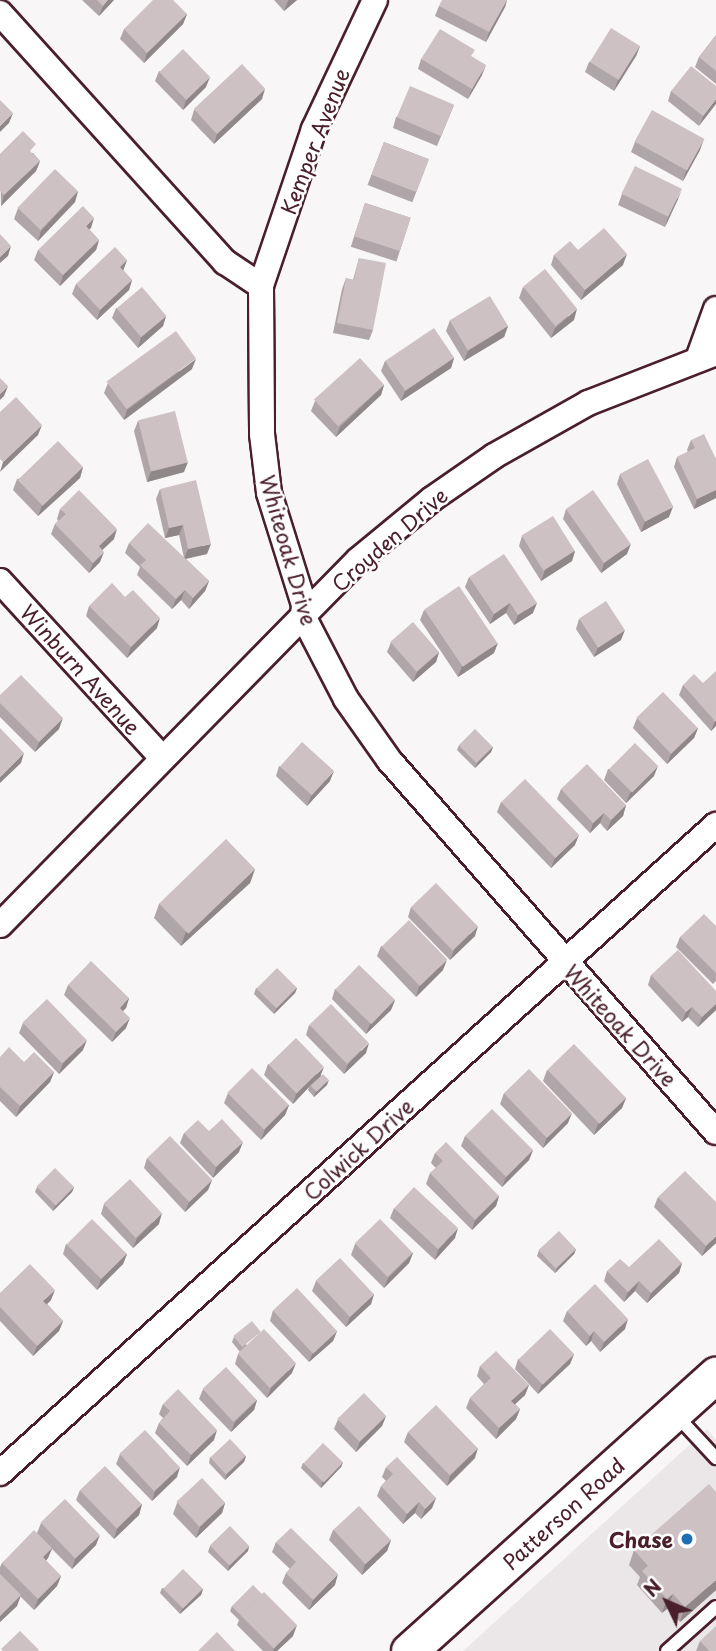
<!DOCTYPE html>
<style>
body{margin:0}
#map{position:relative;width:716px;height:1651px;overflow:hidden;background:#f8f6f7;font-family:"Playpen Sans",sans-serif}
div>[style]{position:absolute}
.built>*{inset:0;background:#ebe6e8}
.roads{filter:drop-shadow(2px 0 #4a1f2b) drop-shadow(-2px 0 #4a1f2b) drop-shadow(0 2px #4a1f2b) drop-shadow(0 -2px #4a1f2b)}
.service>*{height:12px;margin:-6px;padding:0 6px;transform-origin:6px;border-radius:6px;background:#fff}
.minor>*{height:24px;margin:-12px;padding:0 12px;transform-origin:12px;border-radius:12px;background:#fff}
.secondary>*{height:35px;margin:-17.5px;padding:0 17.5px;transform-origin:17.5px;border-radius:17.5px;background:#fff}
.wall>*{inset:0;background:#b0a6a9;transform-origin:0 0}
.shaded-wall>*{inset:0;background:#908789}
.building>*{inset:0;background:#cdc1c4;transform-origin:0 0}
.dots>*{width:19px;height:19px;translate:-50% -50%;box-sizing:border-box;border:4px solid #fff;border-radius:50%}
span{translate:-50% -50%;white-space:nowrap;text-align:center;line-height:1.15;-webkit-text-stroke:5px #fff;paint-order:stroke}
.street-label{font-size:21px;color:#4a1f2b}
.poi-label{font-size:21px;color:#4a1f2b;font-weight:700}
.right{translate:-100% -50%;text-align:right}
.north{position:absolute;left:632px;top:1567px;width:70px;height:70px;-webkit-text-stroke:5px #fff;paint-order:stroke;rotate:314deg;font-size:19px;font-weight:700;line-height:28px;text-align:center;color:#4a1f2b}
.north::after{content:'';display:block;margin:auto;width:24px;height:32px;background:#4a1f2b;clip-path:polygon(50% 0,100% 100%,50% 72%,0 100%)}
</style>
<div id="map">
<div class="built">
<i style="clip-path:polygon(707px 1429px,716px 1440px,716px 1651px,463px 1651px)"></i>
</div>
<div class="roads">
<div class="service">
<i style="left:676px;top:1415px;width:59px;rotate:47.1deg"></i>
<i style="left:667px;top:1651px;width:66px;rotate:-41.9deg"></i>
</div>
<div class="minor">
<i style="left:375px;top:0;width:143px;rotate:115.3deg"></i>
<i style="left:314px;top:129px;width:166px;rotate:108.7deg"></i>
<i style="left:261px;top:286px;width:148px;rotate:89.6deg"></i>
<i style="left:262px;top:434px;width:59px;rotate:83.2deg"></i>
<i style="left:269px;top:493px;width:117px;rotate:72.6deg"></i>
<i style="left:304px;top:605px;width:11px;rotate:95deg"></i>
<i style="left:303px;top:616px;width:93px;rotate:62.6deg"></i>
<i style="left:346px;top:699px;width:75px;rotate:54.8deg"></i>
<i style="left:389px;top:760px;width:495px;rotate:48.7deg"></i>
<i style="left:0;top:13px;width:336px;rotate:47.9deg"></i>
<i style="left:225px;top:262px;width:43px;rotate:33.7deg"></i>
<i style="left:698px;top:359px;width:53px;rotate:-70.2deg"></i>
<i style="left:0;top:581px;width:240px;rotate:47.5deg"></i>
<i style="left:0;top:925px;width:511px;rotate:-45.55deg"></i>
<i style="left:358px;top:560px;width:96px;rotate:-39.5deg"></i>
<i style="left:432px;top:499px;width:75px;rotate:-34.7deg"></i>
<i style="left:494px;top:456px;width:108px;rotate:-29.4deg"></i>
<i style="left:588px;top:403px;width:137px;rotate:-21.3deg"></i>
<i style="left:0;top:1473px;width:966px;rotate:-42.15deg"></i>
</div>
<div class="secondary">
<i style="left:409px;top:1651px;width:413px;rotate:-42deg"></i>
</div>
</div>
<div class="wall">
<i style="clip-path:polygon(82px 0,114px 0,99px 16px)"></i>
<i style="clip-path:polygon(274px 0,297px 0,284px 11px)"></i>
<i style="clip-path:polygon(507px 0,505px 7px,486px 42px,435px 16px,439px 6px)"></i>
<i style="clip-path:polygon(187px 14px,183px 24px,144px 63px,120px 39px,124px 29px)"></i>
<i style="clip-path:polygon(716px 35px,716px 84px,695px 67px,699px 57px)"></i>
<i style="clip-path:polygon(640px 46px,636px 56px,614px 91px,585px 72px,589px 62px)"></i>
<i style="clip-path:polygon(472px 57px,482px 75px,468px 99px,418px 69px,421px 59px)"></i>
<i style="clip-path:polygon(159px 71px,206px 87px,183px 110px,155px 81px)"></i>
<i style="clip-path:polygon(716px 86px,699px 126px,668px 101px,671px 91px)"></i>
<i style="clip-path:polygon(262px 99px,214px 144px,191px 120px,194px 110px)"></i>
<i style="clip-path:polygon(454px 105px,437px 146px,393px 128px,396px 117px)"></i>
<i style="left:384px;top:142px;width:48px;height:46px;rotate:21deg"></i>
<i style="clip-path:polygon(635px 142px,700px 150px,683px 181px,631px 152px)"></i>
<i style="clip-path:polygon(33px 153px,40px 161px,36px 171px,1px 206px,0 154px)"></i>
<i style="clip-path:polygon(78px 191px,75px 202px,38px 241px,14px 219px,18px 208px)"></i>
<i style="clip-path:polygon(622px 194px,678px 199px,665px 227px,618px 205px)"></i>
<i style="left:365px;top:203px;width:48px;height:46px;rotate:18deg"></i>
<i style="clip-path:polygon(91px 228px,89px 229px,99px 240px,96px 250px,60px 286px,34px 260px,38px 250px)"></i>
<i style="clip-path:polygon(578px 250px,623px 265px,581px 300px,551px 265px,554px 255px)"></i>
<i style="clip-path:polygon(359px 258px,373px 330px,369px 340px,333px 333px,342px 289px,346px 278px,353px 280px)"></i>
<i style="clip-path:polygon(127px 260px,123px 270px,132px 280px,129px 290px,97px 320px,72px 294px,76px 284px)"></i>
<i style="clip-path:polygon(523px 287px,574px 320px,551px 338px,519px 298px)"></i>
<i style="clip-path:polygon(116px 308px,166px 316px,163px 326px,138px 348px,112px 318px)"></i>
<i style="clip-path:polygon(450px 320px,508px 326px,504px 337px,464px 361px,446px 331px)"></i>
<i style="clip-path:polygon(454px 358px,451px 368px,401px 401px,381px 371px,385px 361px)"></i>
<i style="clip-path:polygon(192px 369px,124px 420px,104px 393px,108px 383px)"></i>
<i style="clip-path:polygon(384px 385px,381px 395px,336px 437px,311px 411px,315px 401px)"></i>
<i style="clip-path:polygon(138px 421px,184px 472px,147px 482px,134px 431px)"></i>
<i style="clip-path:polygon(691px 440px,716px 459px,716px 498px,694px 509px,674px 467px,677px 457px,688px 452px,687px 450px)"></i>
<i style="clip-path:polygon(83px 467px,80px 478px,38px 516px,13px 490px,17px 479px)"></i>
<i style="clip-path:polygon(620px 474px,669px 517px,641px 532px,617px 484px)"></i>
<i style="clip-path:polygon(160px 489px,207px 554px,186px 559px,209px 581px,205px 591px,189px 609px,181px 600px,172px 609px,137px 575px,140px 567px,125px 553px,129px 543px,184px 558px,179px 535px,165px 538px,156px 499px)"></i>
<i style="clip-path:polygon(60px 509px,114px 539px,102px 550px,100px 562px,89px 573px,51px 534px,55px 524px,58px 521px,57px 519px)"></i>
<i style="clip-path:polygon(566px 509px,627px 554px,601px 573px,563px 519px)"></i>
<i style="clip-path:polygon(522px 536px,575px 551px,572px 561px,541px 581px,519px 546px)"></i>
<i style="clip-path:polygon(469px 577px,533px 613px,514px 625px,506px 613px,490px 624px,465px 587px)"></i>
<i style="clip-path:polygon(89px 606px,157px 628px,127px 658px,86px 616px)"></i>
<i style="clip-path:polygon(424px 610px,494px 653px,458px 677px,420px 620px)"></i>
<i style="clip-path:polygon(579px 619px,621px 640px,594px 657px,576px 629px)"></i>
<i style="clip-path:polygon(391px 642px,439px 652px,436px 662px,413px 682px,387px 652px)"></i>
<i style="clip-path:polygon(703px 683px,716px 726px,711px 731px,679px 695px,683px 685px)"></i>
<i style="clip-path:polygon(0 695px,59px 729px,35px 752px,0 717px)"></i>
<i style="clip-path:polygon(637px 718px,698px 728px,694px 738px,667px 764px,633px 728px)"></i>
<i style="clip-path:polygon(459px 745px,493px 747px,491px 752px,475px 768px,457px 750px)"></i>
<i style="clip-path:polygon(279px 766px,330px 781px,307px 806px,276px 776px)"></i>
<i style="clip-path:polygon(608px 769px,654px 776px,626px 803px,604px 780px)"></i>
<i style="clip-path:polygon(561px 789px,626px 805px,623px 816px,607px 831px,600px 823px,590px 833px,557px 799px)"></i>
<i style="clip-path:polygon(501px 802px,575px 845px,551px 868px,497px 812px)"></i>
<i style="clip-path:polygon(255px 869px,250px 883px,181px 946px,154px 918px,159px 904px)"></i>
<i style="clip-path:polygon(411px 907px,475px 936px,450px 960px,408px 917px)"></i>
<i style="clip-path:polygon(716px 926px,716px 981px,713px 984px,676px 947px,680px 937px)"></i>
<i style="clip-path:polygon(381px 946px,443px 970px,416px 997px,377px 956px)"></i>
<i style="clip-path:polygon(651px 975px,716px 991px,716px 1010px,698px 1027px,688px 1017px,682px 1022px,648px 985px)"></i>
<i style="clip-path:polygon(68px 985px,129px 998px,126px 1008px,123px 1011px,126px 1028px,112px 1042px,64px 995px)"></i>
<i style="clip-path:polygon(256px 988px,297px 988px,295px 993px,274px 1014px,254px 994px)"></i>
<i style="clip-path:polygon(335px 989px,395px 1000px,391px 1010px,366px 1034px,332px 999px)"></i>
<i style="clip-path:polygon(23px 1023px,83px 1050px,59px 1074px,19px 1033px)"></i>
<i style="clip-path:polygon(309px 1025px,366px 1053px,344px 1074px,306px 1035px)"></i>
<i style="clip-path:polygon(0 1057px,24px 1062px,54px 1072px,50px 1082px,16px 1117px,0 1101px)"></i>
<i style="clip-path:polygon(268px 1064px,321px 1075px,327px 1085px,314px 1097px,308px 1090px,309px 1087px,293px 1104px,264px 1075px)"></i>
<i style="clip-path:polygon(547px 1070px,626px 1098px,622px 1108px,594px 1135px,543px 1081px)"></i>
<i style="clip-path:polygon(228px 1093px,289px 1105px,285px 1115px,261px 1140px,224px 1103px)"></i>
<i style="clip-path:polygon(504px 1093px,568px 1123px,543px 1148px,500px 1104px)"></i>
<i style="clip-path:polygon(209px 1131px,239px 1152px,213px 1178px,180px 1143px,184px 1133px)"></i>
<i style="clip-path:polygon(465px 1136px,533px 1150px,529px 1160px,502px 1187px,461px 1146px)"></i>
<i style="clip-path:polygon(435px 1153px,499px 1196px,496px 1206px,472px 1230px,426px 1184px,430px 1173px,436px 1168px,431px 1163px)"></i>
<i style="clip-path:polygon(147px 1158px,212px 1180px,208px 1190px,185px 1212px,144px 1168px)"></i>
<i style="clip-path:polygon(37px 1187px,74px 1187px,72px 1192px,53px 1211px,35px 1192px)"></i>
<i style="clip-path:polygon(658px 1197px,716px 1243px,702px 1256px,654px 1207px)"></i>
<i style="clip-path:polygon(104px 1204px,159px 1224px,133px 1248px,101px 1214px)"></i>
<i style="clip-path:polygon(394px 1208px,455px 1238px,435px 1260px,390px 1218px)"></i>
<i style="clip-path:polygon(66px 1244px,127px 1254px,123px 1264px,97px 1290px,63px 1254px)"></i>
<i style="clip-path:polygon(355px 1244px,413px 1253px,409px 1263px,384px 1288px,351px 1255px)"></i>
<i style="clip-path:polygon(576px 1249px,574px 1254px,555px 1273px,537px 1256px,539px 1250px)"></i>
<i style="clip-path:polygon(682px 1263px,679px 1273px,647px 1303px,635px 1291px,624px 1302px,604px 1281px,607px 1271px,629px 1267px)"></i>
<i style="clip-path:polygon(316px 1281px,374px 1294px,371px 1304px,346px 1327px,312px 1291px)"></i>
<i style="clip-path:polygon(0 1293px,51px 1300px,47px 1304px,63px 1321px,59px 1331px,33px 1356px,0 1321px)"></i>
<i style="clip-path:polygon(273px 1310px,337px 1331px,333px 1341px,309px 1362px,270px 1321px)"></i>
<i style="clip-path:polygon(567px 1311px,625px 1329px,600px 1352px,591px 1341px,586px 1346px,563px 1321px)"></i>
<i style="clip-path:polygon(234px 1337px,292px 1373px,267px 1398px,235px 1364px,238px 1354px,240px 1352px,232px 1342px)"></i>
<i style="clip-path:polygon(574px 1354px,570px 1364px,538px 1394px,515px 1369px,518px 1359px)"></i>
<i style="clip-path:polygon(480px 1366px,529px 1385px,525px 1395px,515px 1404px,520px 1409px,516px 1419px,496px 1439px,466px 1408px,470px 1398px,484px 1384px,477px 1376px)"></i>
<i style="clip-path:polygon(203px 1389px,257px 1400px,254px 1410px,231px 1432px,199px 1399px)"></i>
<i style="clip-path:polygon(163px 1404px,214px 1440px,187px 1466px,155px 1433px,159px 1423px,163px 1418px,159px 1414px)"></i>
<i style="clip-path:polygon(386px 1416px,382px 1426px,356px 1452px,334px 1429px,338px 1419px)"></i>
<i style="clip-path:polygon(408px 1432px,475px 1458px,447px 1486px,404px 1442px)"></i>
<i style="clip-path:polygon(120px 1454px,177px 1477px,152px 1501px,116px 1464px)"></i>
<i style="clip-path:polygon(246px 1456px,244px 1462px,225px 1480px,209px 1463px,210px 1457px)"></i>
<i style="clip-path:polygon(343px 1462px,341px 1467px,321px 1488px,301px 1468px,303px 1463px)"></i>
<i style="clip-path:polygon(386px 1467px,436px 1498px,432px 1508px,421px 1519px,415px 1513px,403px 1524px,377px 1496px,381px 1486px,386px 1481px,382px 1477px)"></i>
<i style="clip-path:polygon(80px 1490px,142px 1504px,139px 1515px,114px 1539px,76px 1500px)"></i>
<i style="clip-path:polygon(177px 1503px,225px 1503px,222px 1513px,196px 1538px,173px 1514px)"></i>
<i style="clip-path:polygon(41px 1523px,96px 1545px,72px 1569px,52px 1549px,48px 1558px,46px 1561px,61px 1576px,57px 1586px,34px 1610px,20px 1596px,17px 1606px,0 1622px,0 1567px,2px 1563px,37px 1533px)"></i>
<i style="clip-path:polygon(333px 1530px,391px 1540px,387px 1551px,362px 1575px,329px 1540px)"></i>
<i style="clip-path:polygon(276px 1542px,335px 1585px,309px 1610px,282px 1583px,286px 1573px,290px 1569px,272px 1552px)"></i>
<i style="clip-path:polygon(210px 1546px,249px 1546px,248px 1551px,228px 1571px,208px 1552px)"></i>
<i style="clip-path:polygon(634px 1550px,716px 1590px,680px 1622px,668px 1608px,662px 1613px,637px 1585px,640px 1577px,629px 1565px)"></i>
<i style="clip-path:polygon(162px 1588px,203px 1589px,201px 1595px,180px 1614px,160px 1593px)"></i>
<i style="clip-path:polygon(262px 1594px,293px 1636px,277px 1651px,263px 1651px,237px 1625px,239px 1620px,230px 1611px,232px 1606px)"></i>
<i style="clip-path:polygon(700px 1641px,716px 1651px,696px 1651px)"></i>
</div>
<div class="shaded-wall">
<i style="clip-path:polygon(108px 0,114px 0,99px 16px,103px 6px)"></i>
<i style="clip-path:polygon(289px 0,297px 0,284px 11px,288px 1px)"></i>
<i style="clip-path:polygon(507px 0,505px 7px,486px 42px,489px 32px)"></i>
<i style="clip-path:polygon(187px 14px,183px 24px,144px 63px,147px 53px)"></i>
<i style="clip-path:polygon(640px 46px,636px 56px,614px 91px,618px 80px)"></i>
<i style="clip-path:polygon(486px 65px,482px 75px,468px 99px,472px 89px)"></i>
<i style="clip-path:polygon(210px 77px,206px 87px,183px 110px,186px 100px)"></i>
<i style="clip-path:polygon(265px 89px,262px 99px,214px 144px,217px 134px)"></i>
<i style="clip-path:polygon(716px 99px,716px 104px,699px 126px,703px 116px)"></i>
<i style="clip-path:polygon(13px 113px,9px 123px,0 132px,0 126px)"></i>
<i style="clip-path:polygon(704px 139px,700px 150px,683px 181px,686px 171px)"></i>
<i style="clip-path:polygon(40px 161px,36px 171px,1px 206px,4px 195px)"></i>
<i style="clip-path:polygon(682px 189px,678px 199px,665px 227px,668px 217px)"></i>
<i style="clip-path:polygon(78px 191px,75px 202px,38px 241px,41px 231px)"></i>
<i style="clip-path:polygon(94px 218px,91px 228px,82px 236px,86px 226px)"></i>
<i style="clip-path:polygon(99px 240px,96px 250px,60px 286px,63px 275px)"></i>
<i style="clip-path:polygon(11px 246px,8px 256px,0 263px,0 257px)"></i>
<i style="clip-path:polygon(627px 254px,623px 265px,581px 300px,585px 290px)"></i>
<i style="clip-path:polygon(127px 260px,123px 271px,120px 267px)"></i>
<i style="clip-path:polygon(132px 280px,129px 290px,97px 320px,100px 310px)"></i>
<i style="clip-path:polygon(577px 309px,574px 320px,551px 338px,555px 328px)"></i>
<i style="clip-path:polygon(166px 316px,163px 326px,138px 348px,141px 337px)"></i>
<i style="clip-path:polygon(508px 326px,504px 337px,464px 361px,468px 351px)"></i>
<i style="clip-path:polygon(454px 358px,451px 368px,401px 401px,405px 391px)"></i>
<i style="clip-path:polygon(196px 359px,192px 369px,124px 420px,127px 410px)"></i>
<i style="clip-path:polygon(384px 385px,381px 395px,336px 437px,340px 427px)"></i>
<i style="clip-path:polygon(8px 386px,4px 396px,0 400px,0 394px)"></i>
<i style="clip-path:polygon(42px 425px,38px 435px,0 472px,3px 462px)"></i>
<i style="clip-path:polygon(188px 462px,184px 472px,147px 482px,151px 471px)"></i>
<i style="clip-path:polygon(83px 467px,80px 478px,38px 516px,42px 506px)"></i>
<i style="clip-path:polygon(716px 490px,716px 498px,694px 509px,697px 499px)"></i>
<i style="clip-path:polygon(673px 507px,669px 517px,641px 532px,645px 521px)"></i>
<i style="clip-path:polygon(183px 525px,179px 535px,165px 538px,169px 528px)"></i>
<i style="clip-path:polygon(117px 529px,114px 539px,95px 557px,99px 546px)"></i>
<i style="clip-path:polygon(211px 544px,207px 554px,184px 559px,188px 549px)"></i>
<i style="clip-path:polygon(631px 544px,627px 554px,601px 573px,604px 563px)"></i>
<i style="clip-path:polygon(575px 551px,572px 561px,541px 581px,545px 570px)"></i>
<i style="clip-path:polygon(104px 552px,100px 562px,89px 573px,93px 563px)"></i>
<i style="clip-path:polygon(209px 581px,205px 591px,189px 609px,193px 598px)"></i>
<i style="clip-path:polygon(185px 590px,181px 600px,172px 609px,176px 599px)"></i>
<i style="clip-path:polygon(510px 603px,506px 613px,490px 624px,494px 614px)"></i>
<i style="clip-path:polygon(537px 603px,533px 613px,514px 625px,518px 615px)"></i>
<i style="clip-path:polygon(160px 618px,157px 628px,127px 658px,131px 647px)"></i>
<i style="clip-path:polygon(625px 630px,621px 640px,594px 657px,598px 647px)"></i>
<i style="clip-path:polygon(498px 643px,494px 653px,458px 677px,462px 666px)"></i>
<i style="clip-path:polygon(439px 652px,436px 662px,413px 682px,417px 672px)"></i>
<i style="clip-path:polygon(63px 718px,59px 729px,35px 752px,39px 742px)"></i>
<i style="clip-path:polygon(716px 720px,716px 726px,711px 731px,715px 721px)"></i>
<i style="clip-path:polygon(698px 728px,694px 738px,667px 764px,671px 754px)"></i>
<i style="clip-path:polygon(493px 747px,491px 752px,475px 768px,477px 763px)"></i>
<i style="clip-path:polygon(24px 753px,21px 763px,0 783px,0 777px)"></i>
<i style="clip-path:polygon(658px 766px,654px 776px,626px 803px,630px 793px)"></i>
<i style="clip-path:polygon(334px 771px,330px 781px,307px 806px,311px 796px)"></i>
<i style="clip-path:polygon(626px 805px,623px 816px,607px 831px,611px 820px)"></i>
<i style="clip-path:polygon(604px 813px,600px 823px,590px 833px,593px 823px)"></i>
<i style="clip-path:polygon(579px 835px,575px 845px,551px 868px,555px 858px)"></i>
<i style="clip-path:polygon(255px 869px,250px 883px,181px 946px,186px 931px)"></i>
<i style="clip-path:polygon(478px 926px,475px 936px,450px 960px,454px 950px)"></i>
<i style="clip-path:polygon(447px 960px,443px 970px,416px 997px,419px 986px)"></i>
<i style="clip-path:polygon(297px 988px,295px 993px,274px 1014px,276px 1009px)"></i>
<i style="clip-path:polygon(129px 998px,126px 1008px,116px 1018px,120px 1008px)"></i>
<i style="clip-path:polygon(395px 1000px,391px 1010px,366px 1034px,370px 1024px)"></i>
<i style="clip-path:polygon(716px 1004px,716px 1010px,698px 1027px,702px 1017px)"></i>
<i style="clip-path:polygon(692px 1007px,688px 1017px,682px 1022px,686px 1012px)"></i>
<i style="clip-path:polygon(130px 1018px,126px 1028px,112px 1042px,116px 1032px)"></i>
<i style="clip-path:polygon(87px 1040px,83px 1050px,59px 1074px,63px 1063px)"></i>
<i style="clip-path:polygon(369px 1043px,366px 1053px,344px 1074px,348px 1064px)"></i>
<i style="clip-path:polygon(324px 1067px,320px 1077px,310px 1085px,309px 1087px,293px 1104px,296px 1094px)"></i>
<i style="clip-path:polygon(54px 1072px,50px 1082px,16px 1117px,20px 1106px)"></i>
<i style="clip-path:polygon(329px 1080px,327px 1085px,314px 1097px,316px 1091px)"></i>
<i style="clip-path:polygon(626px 1098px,622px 1108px,594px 1135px,598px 1124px)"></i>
<i style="clip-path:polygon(289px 1105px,285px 1115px,261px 1140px,265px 1129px)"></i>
<i style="clip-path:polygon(572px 1113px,568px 1123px,543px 1148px,547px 1137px)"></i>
<i style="clip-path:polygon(243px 1142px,239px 1152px,213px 1178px,216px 1167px)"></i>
<i style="clip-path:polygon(533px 1150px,529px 1160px,502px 1187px,506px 1177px)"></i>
<i style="clip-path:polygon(212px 1180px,208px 1190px,185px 1212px,189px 1202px)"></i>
<i style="clip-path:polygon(74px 1187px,72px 1192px,53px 1211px,55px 1206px)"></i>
<i style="clip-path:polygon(499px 1196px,496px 1206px,472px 1230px,475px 1220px)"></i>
<i style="clip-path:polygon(162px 1213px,159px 1224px,133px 1248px,137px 1238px)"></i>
<i style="clip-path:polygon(458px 1228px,455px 1238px,435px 1260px,438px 1250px)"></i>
<i style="clip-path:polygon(716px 1236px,716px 1243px,702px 1256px,706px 1246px)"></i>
<i style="clip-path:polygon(576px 1249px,574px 1254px,555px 1273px,557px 1268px)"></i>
<i style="clip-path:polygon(413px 1253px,409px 1263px,384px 1288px,388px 1278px)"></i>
<i style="clip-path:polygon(127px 1254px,123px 1264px,97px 1290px,101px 1279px)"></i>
<i style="clip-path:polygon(682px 1263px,679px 1273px,647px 1303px,651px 1293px)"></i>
<i style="clip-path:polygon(639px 1281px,635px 1291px,624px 1302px,628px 1292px)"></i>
<i style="clip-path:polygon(55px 1290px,51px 1300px,40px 1311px,43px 1301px)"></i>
<i style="clip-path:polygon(374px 1294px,371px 1304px,346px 1327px,350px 1317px)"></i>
<i style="clip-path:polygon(628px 1319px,625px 1329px,600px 1352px,604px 1342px)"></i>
<i style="clip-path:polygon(63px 1321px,59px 1331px,33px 1356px,37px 1346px)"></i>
<i style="clip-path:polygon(337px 1331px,333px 1341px,309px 1362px,313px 1352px)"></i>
<i style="clip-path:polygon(594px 1331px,591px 1341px,586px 1346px,590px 1336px)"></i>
<i style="clip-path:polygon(574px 1354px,570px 1364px,538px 1394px,542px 1384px)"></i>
<i style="clip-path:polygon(296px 1363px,292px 1373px,267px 1398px,271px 1388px)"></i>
<i style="clip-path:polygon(529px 1385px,525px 1395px,508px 1411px,511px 1401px)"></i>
<i style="clip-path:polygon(257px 1400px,254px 1410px,231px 1432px,235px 1422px)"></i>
<i style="clip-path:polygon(520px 1409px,516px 1419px,496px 1439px,499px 1428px)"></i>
<i style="clip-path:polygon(386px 1416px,382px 1426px,356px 1452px,360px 1441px)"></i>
<i style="clip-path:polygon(217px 1430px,214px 1440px,187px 1466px,191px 1455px)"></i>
<i style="clip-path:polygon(478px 1448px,475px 1458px,447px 1486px,450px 1476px)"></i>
<i style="clip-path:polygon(246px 1456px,244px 1462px,225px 1480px,227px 1474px)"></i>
<i style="clip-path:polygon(343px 1462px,341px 1467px,321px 1488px,322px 1482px)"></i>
<i style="clip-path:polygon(180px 1467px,177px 1477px,152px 1501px,155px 1491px)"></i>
<i style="clip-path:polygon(436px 1498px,432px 1508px,421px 1519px,425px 1509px)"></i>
<i style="clip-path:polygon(419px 1502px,415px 1513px,403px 1524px,407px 1514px)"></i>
<i style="clip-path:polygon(225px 1503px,222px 1513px,196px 1538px,200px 1527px)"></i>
<i style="clip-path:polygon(142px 1504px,139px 1515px,114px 1539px,117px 1529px)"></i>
<i style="clip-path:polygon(100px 1535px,96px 1545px,72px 1569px,75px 1559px)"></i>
<i style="clip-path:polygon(391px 1540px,387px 1551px,362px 1575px,365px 1564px)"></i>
<i style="clip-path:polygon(249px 1546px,248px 1551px,228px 1571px,229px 1566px)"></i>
<i style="clip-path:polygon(52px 1548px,48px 1558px,39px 1568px,43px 1557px)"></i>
<i style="clip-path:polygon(338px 1574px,335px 1585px,309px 1610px,313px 1600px)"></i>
<i style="clip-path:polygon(61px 1576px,57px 1586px,34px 1610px,38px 1599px)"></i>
<i style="clip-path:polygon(716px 1580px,716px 1590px,680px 1622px,685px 1607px)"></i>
<i style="clip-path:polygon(203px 1589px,201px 1595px,180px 1614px,182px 1609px)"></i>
<i style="clip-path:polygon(673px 1594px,668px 1608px,662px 1613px,667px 1599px)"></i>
<i style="clip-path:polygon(21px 1595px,17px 1606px,0 1622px,0 1616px)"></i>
<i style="clip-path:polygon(297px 1625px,293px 1636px,277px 1651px,273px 1651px,274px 1648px)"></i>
</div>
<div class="building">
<i style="clip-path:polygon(97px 0,108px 0,103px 6px)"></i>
<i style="clip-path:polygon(153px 0,173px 0,187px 14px,147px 53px,124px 29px)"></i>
<i style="clip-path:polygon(442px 0,507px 0,489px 32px,439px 6px)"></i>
<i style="left:611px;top:28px;width:34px;height:40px;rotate:32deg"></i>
<i style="clip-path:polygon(440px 29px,475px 50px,471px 56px,486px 65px,472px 89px,421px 59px)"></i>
<i style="clip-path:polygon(716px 35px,716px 71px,699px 57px)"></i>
<i style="left:183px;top:49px;width:39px;height:33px;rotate:46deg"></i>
<i style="left:242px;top:64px;width:34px;height:66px;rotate:47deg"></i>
<i style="clip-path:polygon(691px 66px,716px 86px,716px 99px,703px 116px,671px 91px)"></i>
<i style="left:410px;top:86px;width:48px;height:34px;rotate:23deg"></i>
<i style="clip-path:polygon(0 100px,13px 113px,0 126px)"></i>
<i style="left:652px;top:110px;width:60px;height:36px;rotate:29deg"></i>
<i style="clip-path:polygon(23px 131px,36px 144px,30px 151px,40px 161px,4px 195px,0 191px,0 154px)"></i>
<i style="left:384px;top:142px;width:48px;height:35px;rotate:21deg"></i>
<i style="left:635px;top:166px;width:52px;height:31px;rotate:26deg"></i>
<i style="left:55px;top:169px;width:32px;height:54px;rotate:44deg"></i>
<i style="left:365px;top:203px;width:48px;height:35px;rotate:18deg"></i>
<i style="clip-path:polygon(83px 206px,94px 218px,86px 226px,99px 240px,63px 275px,38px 250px)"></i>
<i style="clip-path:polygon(604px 228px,627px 254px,585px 290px,554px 255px,570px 241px,578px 250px)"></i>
<i style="clip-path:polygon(0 234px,11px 246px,0 257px)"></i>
<i style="clip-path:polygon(115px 247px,127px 260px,120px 267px,132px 280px,100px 310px,76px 284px)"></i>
<i style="clip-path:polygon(359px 258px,386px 263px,373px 330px,337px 323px,346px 278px,354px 280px)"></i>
<i style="left:545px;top:269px;width:51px;height:28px;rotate:51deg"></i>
<i style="left:142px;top:287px;width:38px;height:33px;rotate:50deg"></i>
<i style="left:490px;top:296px;width:35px;height:47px;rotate:59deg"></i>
<i style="left:434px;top:328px;width:36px;height:59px;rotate:56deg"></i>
<i style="left:176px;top:331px;width:34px;height:86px;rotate:54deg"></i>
<i style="left:360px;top:358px;width:36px;height:62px;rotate:48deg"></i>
<i style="clip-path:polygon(0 378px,8px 386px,0 394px)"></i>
<i style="clip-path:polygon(16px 397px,42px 425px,3px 462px,0 459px,0 412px)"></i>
<i style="left:175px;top:411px;width:53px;height:38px;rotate:76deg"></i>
<i style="clip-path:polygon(704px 434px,716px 459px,716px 490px,697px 499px,677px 457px,695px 448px,691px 440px)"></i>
<i style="left:58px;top:441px;width:36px;height:56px;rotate:46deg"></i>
<i style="left:648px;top:459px;width:54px;height:32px;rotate:62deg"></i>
<i style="clip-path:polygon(196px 480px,211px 544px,188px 549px,183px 525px,169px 528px,160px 489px)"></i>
<i style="clip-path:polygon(79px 490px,117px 529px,99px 546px,104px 552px,93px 563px,55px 524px,66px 514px,60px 509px)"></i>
<i style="left:593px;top:490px;width:66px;height:33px;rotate:55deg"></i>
<i style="left:553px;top:516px;width:41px;height:37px;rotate:58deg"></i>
<i style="clip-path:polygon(148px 523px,209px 581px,193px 598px,185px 590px,176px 599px,140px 565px,146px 560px,129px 543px)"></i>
<i style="clip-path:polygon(504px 554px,537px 603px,518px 615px,510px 603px,494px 614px,469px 577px)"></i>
<i style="clip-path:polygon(112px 583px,125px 597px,133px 590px,160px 618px,131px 647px,89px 606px)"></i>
<i style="left:459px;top:586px;width:69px;height:42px;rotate:56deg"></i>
<i style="left:606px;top:601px;width:35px;height:32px;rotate:57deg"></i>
<i style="left:413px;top:622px;width:40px;height:30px;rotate:49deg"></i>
<i style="clip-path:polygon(716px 671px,716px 720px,715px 721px,683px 685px,694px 674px,703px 683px)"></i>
<i style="clip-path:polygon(21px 675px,63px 718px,39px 742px,0 703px,0 695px)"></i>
<i style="left:663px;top:692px;width:50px;height:37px;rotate:46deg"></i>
<i style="clip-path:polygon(0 728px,24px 753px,0 777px)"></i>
<i style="left:475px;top:729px;width:25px;height:23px;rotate:45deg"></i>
<i style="left:302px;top:742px;width:43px;height:33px;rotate:42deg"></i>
<i style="left:635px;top:743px;width:33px;height:37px;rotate:45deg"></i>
<i style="clip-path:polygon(587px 764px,626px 805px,611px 820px,604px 813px,593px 823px,561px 789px)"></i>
<i style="left:525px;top:779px;width:78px;height:33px;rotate:46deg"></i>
<i style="left:226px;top:839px;width:42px;height:93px;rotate:46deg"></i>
<i style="left:436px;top:883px;width:60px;height:35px;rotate:46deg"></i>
<i style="clip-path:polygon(704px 914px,716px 926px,716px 973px,680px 937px)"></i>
<i style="left:409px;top:920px;width:55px;height:38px;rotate:46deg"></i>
<i style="clip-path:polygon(678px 950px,716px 991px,716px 1004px,702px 1017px,692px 1007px,686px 1012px,651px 975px)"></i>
<i style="clip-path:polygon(91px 961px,129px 998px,120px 1008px,130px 1018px,116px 1032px,68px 985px)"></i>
<i style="left:359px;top:965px;width:50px;height:34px;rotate:44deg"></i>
<i style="left:277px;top:968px;width:28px;height:29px;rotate:45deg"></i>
<i style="left:47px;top:999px;width:57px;height:34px;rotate:46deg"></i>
<i style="left:331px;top:1004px;width:54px;height:30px;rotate:46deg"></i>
<i style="left:296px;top:1038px;width:40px;height:38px;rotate:46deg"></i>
<i style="left:574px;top:1044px;width:75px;height:37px;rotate:46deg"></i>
<i style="clip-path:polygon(9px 1047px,24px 1062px,34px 1052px,54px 1072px,20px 1106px,0 1087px,0 1057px)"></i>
<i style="left:252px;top:1068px;width:52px;height:35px;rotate:45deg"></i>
<i style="left:529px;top:1069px;width:62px;height:35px;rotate:46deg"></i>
<i style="left:323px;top:1074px;width:8px;height:17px;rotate:45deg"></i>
<i style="left:492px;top:1109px;width:58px;height:38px;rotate:45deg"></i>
<i style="clip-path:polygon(222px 1119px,243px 1142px,216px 1167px,184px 1133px,198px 1120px,209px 1131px)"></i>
<i style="left:170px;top:1136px;width:61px;height:32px;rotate:46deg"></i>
<i style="clip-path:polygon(446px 1142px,499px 1196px,475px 1220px,430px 1173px,443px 1161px,435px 1153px)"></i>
<i style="left:55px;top:1168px;width:27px;height:26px;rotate:45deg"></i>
<i style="clip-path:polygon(685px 1171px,716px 1202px,716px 1236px,706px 1246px,658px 1197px)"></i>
<i style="left:130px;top:1179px;width:47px;height:36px;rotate:47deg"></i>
<i style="left:414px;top:1187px;width:60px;height:29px;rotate:43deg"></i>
<i style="left:92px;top:1219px;width:49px;height:36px;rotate:45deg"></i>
<i style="left:380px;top:1219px;width:47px;height:35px;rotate:46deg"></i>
<i style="left:559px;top:1231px;width:25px;height:28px;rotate:47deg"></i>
<i style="clip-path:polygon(659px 1239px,682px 1263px,651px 1293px,639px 1281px,628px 1292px,607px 1271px,620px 1259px,629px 1267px)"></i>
<i style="left:340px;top:1258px;width:50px;height:33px;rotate:47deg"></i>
<i style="clip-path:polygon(30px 1264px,55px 1290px,43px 1301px,63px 1321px,37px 1346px,0 1307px,0 1293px)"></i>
<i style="clip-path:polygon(595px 1284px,628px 1319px,604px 1342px,594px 1331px,590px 1336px,567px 1311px)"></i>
<i style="left:297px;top:1288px;width:59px;height:33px;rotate:47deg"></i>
<i style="left:252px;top:1321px;width:14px;height:24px;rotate:51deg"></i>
<i style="left:264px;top:1329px;width:47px;height:36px;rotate:47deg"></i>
<i style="left:550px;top:1329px;width:35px;height:44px;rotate:46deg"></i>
<i style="clip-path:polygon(496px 1351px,529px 1385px,511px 1401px,520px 1409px,499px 1428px,470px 1398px,491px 1378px,480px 1366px)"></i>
<i style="left:226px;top:1367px;width:45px;height:32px;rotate:47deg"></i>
<i style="clip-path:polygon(178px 1389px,217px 1430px,191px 1455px,159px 1423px,170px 1411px,163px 1404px)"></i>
<i style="left:364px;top:1393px;width:32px;height:37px;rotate:46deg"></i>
<i style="left:436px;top:1405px;width:60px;height:39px;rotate:46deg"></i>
<i style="left:145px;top:1430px;width:51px;height:35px;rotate:47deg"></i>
<i style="left:230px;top:1439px;width:23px;height:27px;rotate:47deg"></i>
<i style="left:323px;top:1443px;width:28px;height:28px;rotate:44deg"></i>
<i style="clip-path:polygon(397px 1457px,436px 1498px,425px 1509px,419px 1502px,407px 1514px,381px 1486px,393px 1474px,386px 1467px)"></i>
<i style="left:105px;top:1466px;width:53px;height:35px;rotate:46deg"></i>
<i style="left:202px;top:1478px;width:34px;height:35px;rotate:47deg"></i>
<i style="clip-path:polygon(709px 1484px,716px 1492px,716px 1580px,685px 1607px,673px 1594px,667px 1599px,642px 1571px,648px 1566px,634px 1550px)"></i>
<i style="left:65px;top:1499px;width:50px;height:34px;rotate:46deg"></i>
<i style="left:359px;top:1506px;width:47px;height:35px;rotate:47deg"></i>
<i style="left:230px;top:1526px;width:28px;height:28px;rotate:46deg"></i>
<i style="clip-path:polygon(291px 1528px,338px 1574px,313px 1600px,286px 1573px,296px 1562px,276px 1542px)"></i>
<i style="clip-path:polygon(34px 1530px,52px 1548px,43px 1557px,61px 1576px,38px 1599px,2px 1563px)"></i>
<i style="left:183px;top:1569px;width:28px;height:28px;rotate:45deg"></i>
<i style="clip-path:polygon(0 1574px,21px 1595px,0 1616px)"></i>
<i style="left:253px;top:1585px;width:13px;height:30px;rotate:45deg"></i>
<i style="left:264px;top:1592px;width:47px;height:33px;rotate:45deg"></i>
<i style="clip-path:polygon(716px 1626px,716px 1651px,709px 1651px,700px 1641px)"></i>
<i style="clip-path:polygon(20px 1631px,39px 1650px,38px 1651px,3px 1651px,1px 1649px)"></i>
<i style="clip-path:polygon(217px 1632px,235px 1651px,198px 1651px)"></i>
</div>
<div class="dots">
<i style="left:687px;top:1539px;background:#1f6fb2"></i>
</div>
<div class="street-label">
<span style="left:314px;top:141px;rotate:-69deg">Kemper Avenue</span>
<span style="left:389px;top:539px;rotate:-41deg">Croyden Drive</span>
<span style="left:289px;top:550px;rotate:74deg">Whiteoak Drive</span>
<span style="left:81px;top:669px;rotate:48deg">Winburn Avenue</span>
<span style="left:621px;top:1025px;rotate:48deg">Whiteoak Drive</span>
<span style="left:358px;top:1149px;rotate:-42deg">Colwick Drive</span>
<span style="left:563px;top:1513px;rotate:-42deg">Patterson Road</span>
</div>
<div class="poi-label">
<span class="right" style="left:673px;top:1539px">Chase</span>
</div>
<div class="north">N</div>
</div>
